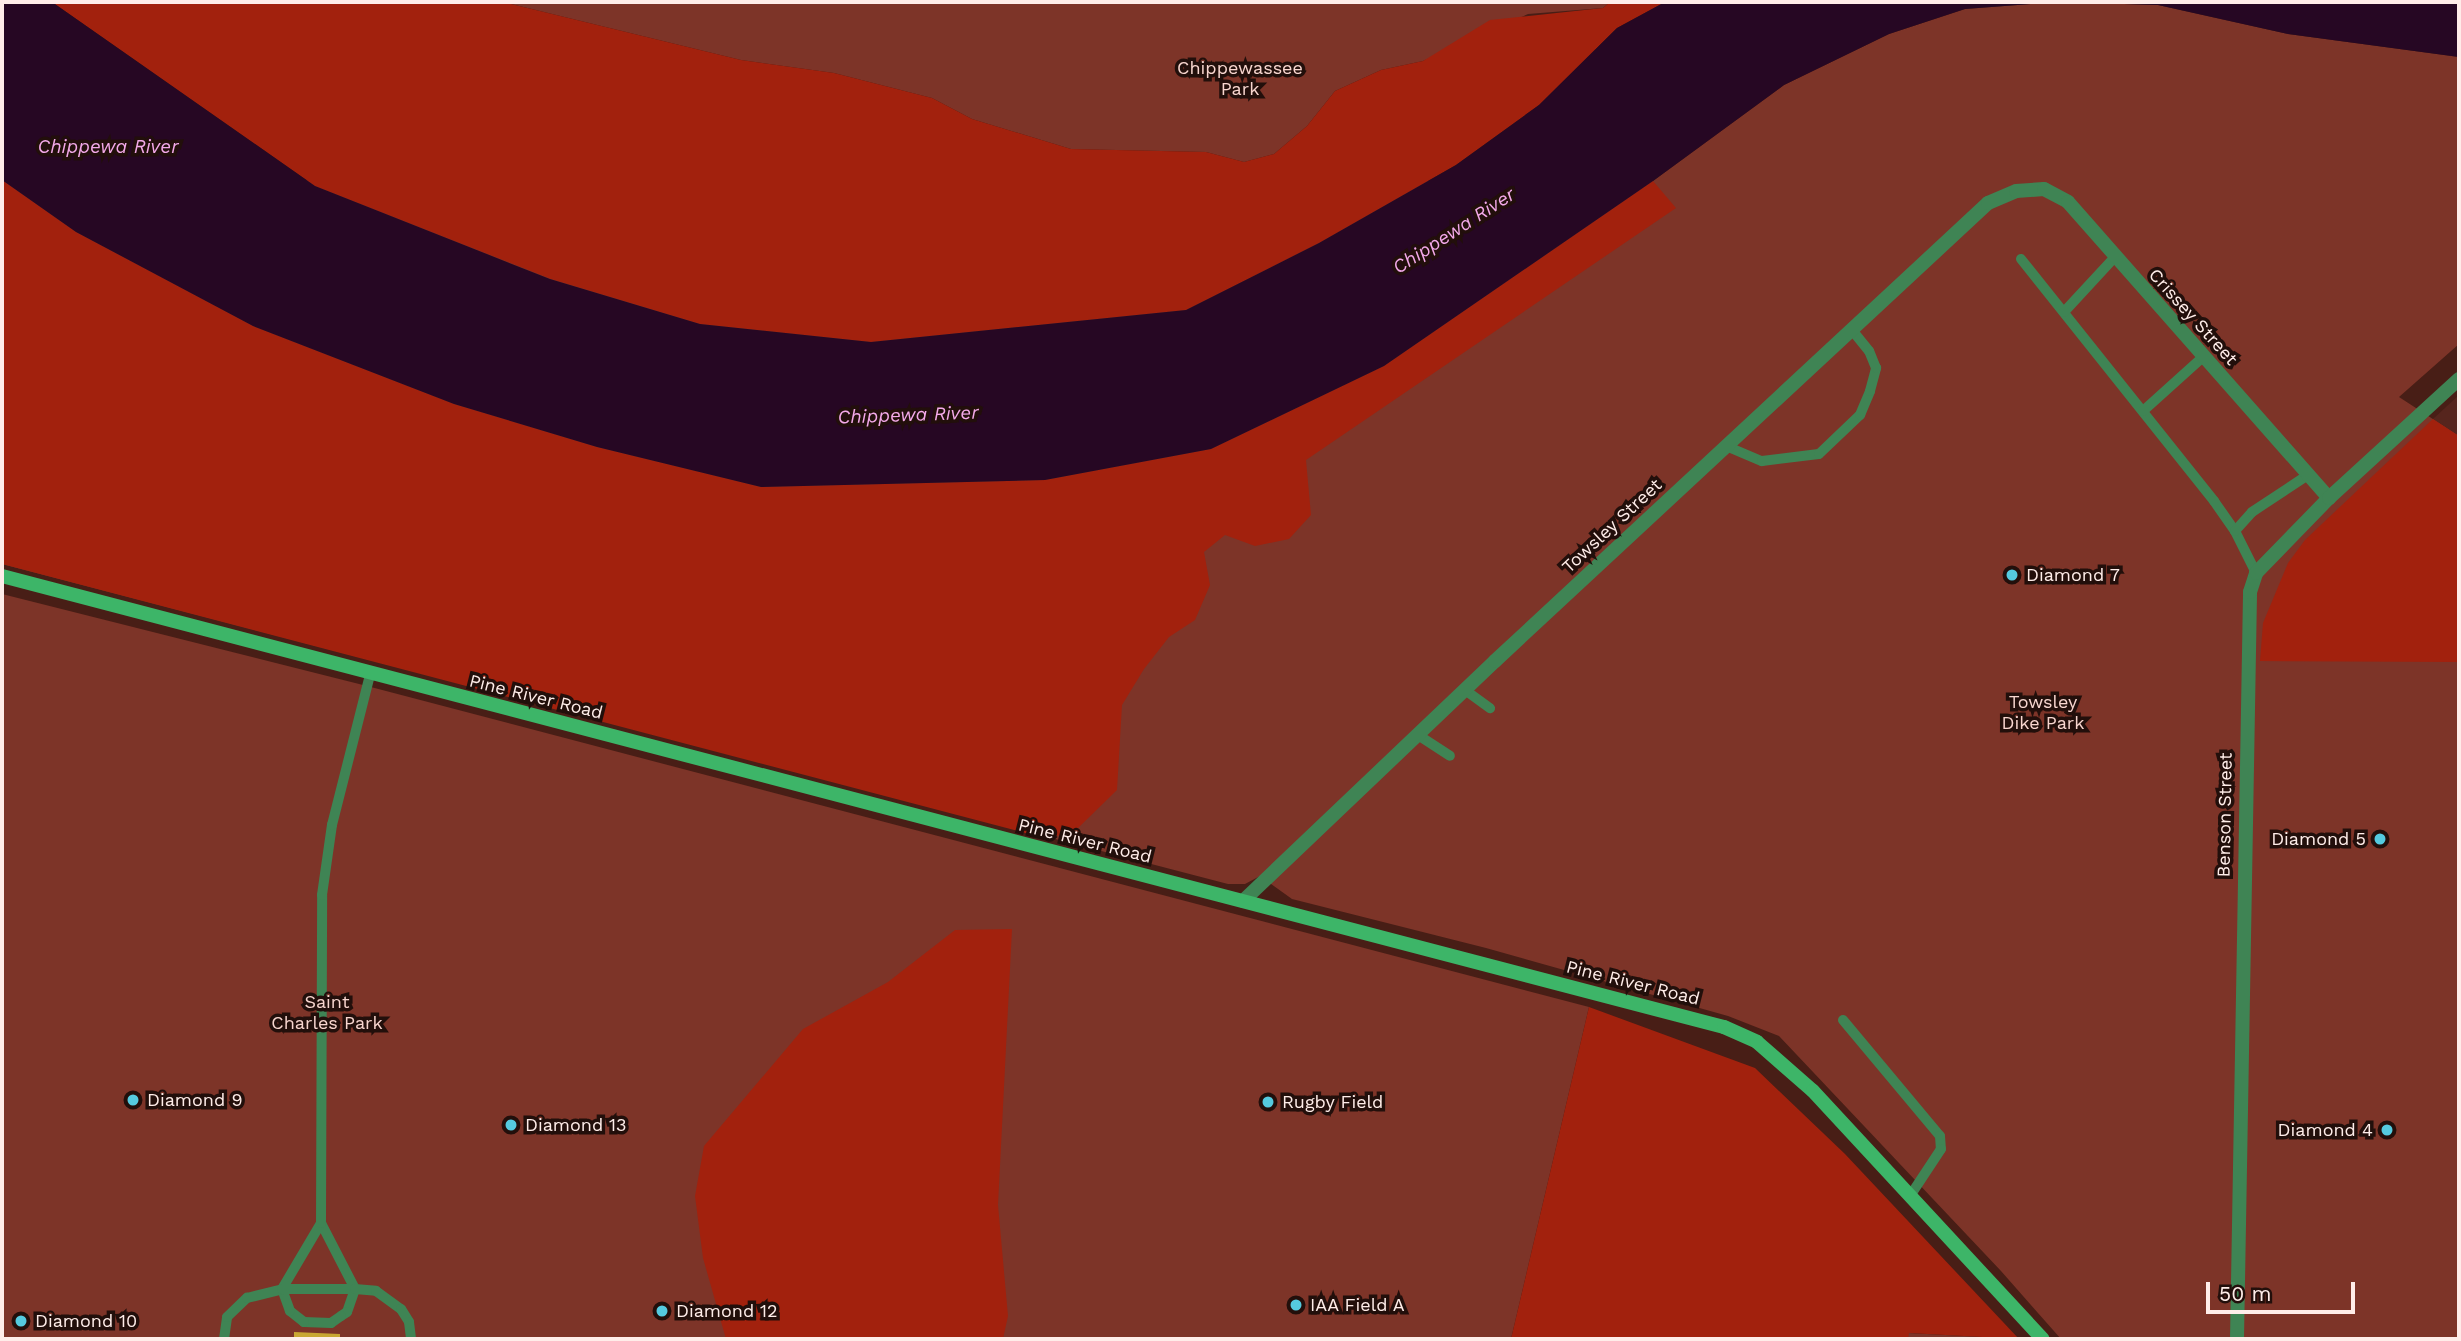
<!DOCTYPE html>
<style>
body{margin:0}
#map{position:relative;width:2461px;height:1341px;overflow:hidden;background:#481e16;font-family:"Work Sans",sans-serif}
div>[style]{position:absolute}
.built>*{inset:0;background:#56251d}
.green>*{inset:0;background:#7d3428}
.forest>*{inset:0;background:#a2210d}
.water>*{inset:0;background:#260723}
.building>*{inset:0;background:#c9a733}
.lane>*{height:10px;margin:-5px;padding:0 5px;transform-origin:5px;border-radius:5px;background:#3f8454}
.street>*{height:14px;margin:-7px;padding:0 7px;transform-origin:7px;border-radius:7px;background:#3f8454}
.secondary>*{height:14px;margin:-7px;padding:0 7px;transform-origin:7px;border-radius:7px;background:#3db568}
.dots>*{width:19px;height:19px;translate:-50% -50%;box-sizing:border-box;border:4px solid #220f0b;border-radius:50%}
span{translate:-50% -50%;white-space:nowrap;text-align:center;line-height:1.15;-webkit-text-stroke:7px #220f0b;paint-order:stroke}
.park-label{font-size:18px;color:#f8d6cf}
.street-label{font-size:18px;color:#ffede9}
.poi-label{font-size:18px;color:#ffede9}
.left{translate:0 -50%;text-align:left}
.right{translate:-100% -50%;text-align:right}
.water-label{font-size:19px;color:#f3a9e9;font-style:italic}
.frame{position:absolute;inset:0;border:4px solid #ffede9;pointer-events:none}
.scale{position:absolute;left:2206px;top:1282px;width:149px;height:32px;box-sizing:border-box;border:4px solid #ffede9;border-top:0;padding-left:9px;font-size:21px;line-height:24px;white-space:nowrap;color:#ffede9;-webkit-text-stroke:5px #220f0b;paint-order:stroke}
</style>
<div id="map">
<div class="built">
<i style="clip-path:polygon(2459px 395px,2459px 436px,2433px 419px)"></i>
</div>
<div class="green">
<i style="clip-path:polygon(503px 2px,1610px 2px,1603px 8px,1528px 14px,1423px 61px,1381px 70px,1335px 91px,1307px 126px,1274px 154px,1244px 162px,1206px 152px,1071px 149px,972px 119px,932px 98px,834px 73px,741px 60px)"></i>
<i style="clip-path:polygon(2057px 2px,2158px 5px,2288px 34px,2459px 57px,2459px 344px,2399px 397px,2459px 436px,2459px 1339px,2061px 1339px,2001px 1271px,1779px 1036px,1728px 1016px,1486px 948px,1292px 899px,1260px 876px,1245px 884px,1228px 884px,2px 564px,2px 180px,1653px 181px,1784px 85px,1889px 34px,1965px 9px)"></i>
<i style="clip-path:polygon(2px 594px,367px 686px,1589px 1007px,1511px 1339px,2px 1339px)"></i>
<i style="clip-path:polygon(1908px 1333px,1984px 1337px,1986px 1339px,1908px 1339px)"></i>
</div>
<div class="forest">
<i style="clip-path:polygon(52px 2px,503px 2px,741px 60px,834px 73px,932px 98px,972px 119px,1071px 149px,1206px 152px,1244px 162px,1274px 154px,1307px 126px,1335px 91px,1381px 70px,1423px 61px,1490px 20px,1603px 8px,1610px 2px,1665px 2px,1617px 28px,1539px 105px,1456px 165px,1319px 243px,1186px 310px,871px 342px,700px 324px,551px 279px,315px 186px)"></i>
<i style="clip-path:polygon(2px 180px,76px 232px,253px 326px,454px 404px,597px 447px,761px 487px,1045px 480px,1211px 449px,1384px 366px,1653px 181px,1676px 208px,1306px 460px,1311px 515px,1289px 539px,1255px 546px,1225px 535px,1204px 552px,1210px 585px,1195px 620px,1169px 637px,1144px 669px,1122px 705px,1117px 790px,1077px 829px,1048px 839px,2px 564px)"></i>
<i style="clip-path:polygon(2433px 419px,2459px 436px,2459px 662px,2260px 661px,2263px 623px,2288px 563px,2305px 540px)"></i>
<i style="clip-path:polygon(1012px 929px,998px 1205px,1008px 1316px,1003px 1339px,726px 1339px,703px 1258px,695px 1196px,704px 1146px,803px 1029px,888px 982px,955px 930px)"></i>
<i style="clip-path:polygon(1589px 1007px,1755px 1068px,1845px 1154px,2019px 1339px,1909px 1333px,1908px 1339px,1511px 1339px)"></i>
</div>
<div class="water">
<i style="clip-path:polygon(2px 2px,52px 2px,315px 186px,550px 279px,700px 324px,871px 342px,1186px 310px,1319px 243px,1456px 165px,1539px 105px,1617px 28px,1665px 2px,2459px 2px,2459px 57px,2288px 34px,2158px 5px,2057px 2px,1965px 9px,1889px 34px,1784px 85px,1653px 181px,1384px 366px,1211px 449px,1045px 480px,761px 487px,597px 447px,454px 404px,253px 326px,76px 232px,2px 180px)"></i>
</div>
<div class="building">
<i style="clip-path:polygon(294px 1332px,340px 1334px,340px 1339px,294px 1339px)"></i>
</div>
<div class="lane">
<i style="left:2021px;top:259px;width:310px;rotate:51.4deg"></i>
<i style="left:2214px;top:501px;width:37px;rotate:55deg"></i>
<i style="left:2235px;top:531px;width:47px;rotate:63.4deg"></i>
<i style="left:2064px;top:312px;width:74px;rotate:-47.2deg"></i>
<i style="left:2143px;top:411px;width:81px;rotate:-42deg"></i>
<i style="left:1726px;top:446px;width:39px;rotate:23deg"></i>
<i style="left:1762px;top:461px;width:57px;rotate:-7deg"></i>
<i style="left:1819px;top:454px;width:57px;rotate:-43.6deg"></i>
<i style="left:1860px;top:415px;width:26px;rotate:-67deg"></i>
<i style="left:1870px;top:391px;width:24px;rotate:-75deg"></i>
<i style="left:1876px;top:368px;width:18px;rotate:-112deg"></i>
<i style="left:1869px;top:351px;width:27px;rotate:-129deg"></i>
<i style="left:2235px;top:531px;width:25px;rotate:-48deg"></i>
<i style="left:2252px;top:512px;width:67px;rotate:-33.5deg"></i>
<i style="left:1465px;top:690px;width:31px;rotate:36deg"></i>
<i style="left:1418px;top:735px;width:38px;rotate:33deg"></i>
<i style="left:1843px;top:1020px;width:151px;rotate:50.1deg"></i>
<i style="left:1940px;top:1136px;width:13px;rotate:86deg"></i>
<i style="left:1941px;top:1149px;width:56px;rotate:123.4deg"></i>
<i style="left:321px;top:1223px;width:74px;rotate:62.7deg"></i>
<i style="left:355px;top:1289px;width:24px;rotate:109deg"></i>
<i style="left:347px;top:1312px;width:7px;rotate:146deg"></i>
<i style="left:341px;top:1316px;width:12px;rotate:145deg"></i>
<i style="left:331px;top:1323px;width:27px;rotate:-178deg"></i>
<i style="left:304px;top:1322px;width:18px;rotate:-142deg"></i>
<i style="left:290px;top:1311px;width:23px;rotate:-110deg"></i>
<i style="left:282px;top:1289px;width:77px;rotate:-59.4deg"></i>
<i style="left:321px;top:1223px;width:328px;rotate:-89.8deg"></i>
<i style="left:322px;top:895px;width:71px;rotate:-81.9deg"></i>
<i style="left:332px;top:825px;width:155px;rotate:-75.8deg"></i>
<i style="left:224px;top:1339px;width:22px;rotate:-82deg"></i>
<i style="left:227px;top:1317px;width:28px;rotate:-44deg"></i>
<i style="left:247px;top:1298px;width:36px;rotate:-14deg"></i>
<i style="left:282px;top:1289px;width:73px"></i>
<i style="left:355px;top:1289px;width:21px;rotate:5deg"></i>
<i style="left:376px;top:1291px;width:31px;rotate:36deg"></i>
<i style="left:401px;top:1309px;width:15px;rotate:58deg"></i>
<i style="left:409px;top:1322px;width:17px;rotate:83deg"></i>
</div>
<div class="street">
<i style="left:1243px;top:901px;width:348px;rotate:-43.6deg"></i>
<i style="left:1495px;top:661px;width:673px;rotate:-42.89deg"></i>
<i style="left:1988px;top:203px;width:30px;rotate:-23deg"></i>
<i style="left:2016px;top:191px;width:28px;rotate:-4deg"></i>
<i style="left:2044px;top:189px;width:27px;rotate:28deg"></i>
<i style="left:2068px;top:202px;width:395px;rotate:48.6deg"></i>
<i style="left:2237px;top:1339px;width:747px;rotate:-89deg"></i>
<i style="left:2250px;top:592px;width:20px;rotate:-72deg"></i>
<i style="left:2256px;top:573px;width:105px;rotate:-45.8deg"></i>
<i style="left:2329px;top:498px;width:176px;rotate:-42.5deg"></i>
</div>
<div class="secondary">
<i style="left:2px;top:576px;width:1780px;rotate:14.68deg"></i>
<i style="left:1724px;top:1027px;width:36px;rotate:24deg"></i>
<i style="left:1757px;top:1042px;width:74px;rotate:41.2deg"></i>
<i style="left:1813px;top:1091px;width:338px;rotate:47.2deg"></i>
</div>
<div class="dots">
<i style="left:2012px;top:575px;background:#55cadf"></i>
<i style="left:2380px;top:839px;background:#55cadf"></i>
<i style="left:133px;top:1100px;background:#55cadf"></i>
<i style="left:1268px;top:1102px;background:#55cadf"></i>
<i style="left:511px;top:1125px;background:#55cadf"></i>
<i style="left:2387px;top:1130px;background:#55cadf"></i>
<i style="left:1296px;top:1305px;background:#55cadf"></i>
<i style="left:662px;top:1311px;background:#55cadf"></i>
<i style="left:21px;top:1321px;background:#55cadf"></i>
</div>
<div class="park-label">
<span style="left:1240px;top:79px">Chippewassee<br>Park</span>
<span style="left:2043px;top:713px">Towsley<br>Dike Park</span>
<span style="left:327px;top:1013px">Saint<br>Charles Park</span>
</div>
<div class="street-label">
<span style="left:2193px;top:317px;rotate:48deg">Crissey Street</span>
<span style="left:1612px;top:526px;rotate:-43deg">Towsley Street</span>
<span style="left:536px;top:697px;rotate:14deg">Pine River Road</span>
<span style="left:2225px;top:815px;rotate:-89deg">Benson Street</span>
<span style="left:1085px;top:841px;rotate:14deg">Pine River Road</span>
<span style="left:1633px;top:983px;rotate:14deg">Pine River Road</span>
</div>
<div class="poi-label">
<span class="left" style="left:2026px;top:575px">Diamond 7</span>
<span class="right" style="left:2366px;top:839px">Diamond 5</span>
<span class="left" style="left:147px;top:1100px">Diamond 9</span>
<span class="left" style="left:1282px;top:1102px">Rugby Field</span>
<span class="left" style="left:525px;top:1125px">Diamond 13</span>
<span class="right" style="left:2373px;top:1130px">Diamond 4</span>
<span class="left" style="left:1310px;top:1305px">IAA Field A</span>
<span class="left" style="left:676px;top:1311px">Diamond 12</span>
<span class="left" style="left:35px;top:1321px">Diamond 10</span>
</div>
<div class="water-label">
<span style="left:108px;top:147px">Chippewa River</span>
<span style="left:1454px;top:231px;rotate:-33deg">Chippewa River</span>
<span style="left:908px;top:415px;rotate:-2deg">Chippewa River</span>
</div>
<div class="frame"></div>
<div class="scale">50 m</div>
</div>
